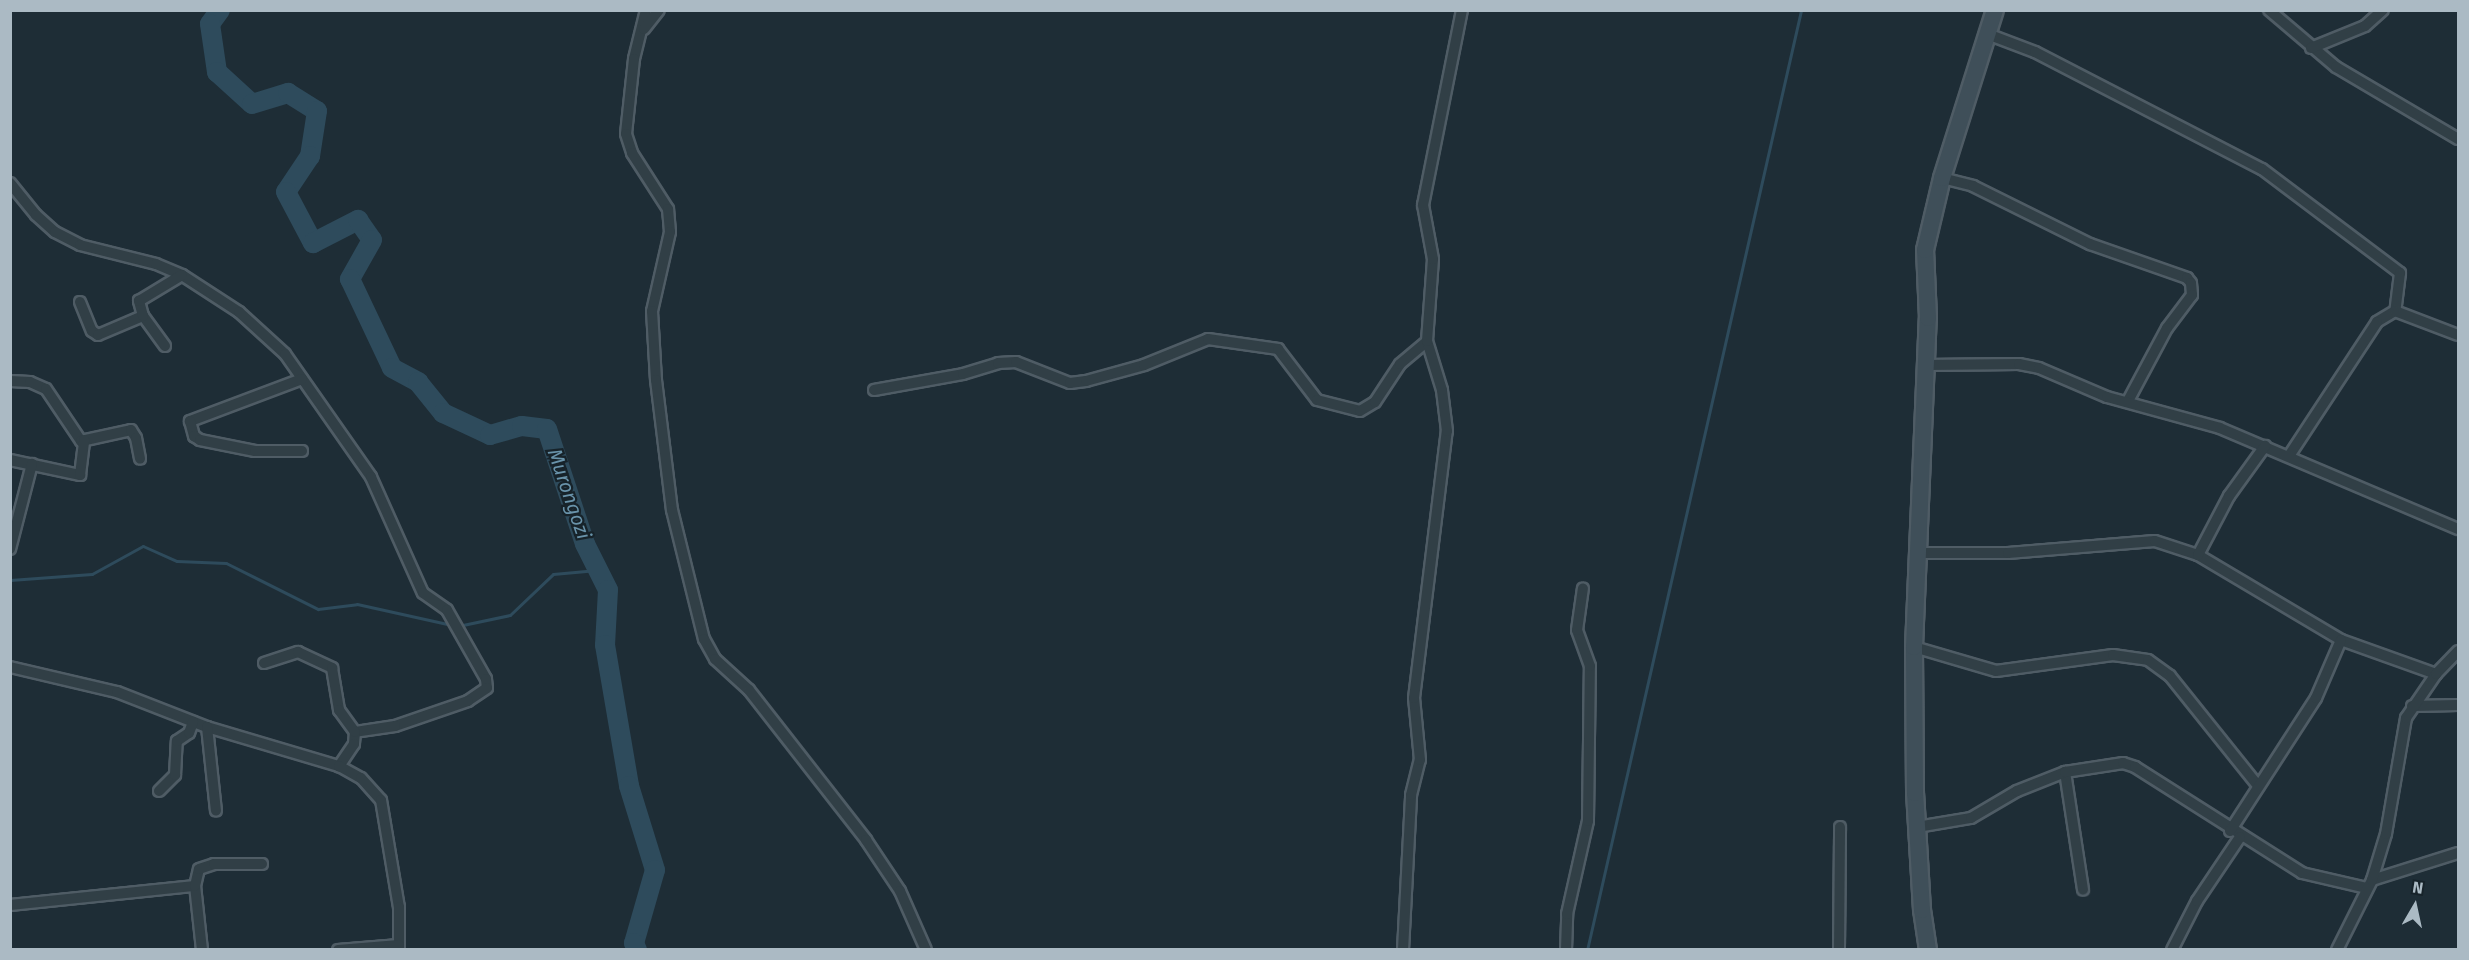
<!DOCTYPE html>
<style>
body{margin:0}
#map{position:relative;width:2469px;height:960px;overflow:hidden;background:#1e2d36;font-family:"Fira Sans",sans-serif}
div>[style]{position:absolute}
.stream>*{height:3px;margin:-1.5px;padding:0 1.5px;transform-origin:1.5px;border-radius:1.5px;background:#2e4b5c}
.river>*{height:20px;margin:-10px;padding:0 10px;transform-origin:10px;border-radius:10px;background:#2e4b5c}
.roads{filter:drop-shadow(2px 0 #4f5c65) drop-shadow(-2px 0 #4f5c65) drop-shadow(0 2px #4f5c65) drop-shadow(0 -2px #4f5c65)}
.street>*{height:10px;margin:-5px;padding:0 5px;transform-origin:5px;border-radius:5px;background:#313f46}
.secondary>*{height:16px;margin:-8px;padding:0 8px;transform-origin:8px;border-radius:8px;background:#3f4f59}
span{translate:-50% -50%;white-space:nowrap;text-align:center;line-height:1.15;-webkit-text-stroke:4.5px #17232a;paint-order:stroke}
.water-label{font-size:20px;color:#6993aa;font-style:italic}
.frame{position:absolute;inset:0;border:12px solid #abbac4;pointer-events:none}
.north{position:absolute;left:2385px;top:876px;width:60px;height:60px;-webkit-text-stroke:4px #17232a;paint-order:stroke;rotate:9deg;font-size:16px;font-weight:700;line-height:24px;text-align:center;color:#abbac4}
.north::after{content:'';display:block;margin:auto;width:21px;height:27px;background:#abbac4;clip-path:polygon(50% 0,100% 100%,50% 72%,0 100%)}
</style>
<div id="map">
<div class="stream">
<i style="left:10px;top:580px;width:82px;rotate:-4.2deg"></i>
<i style="left:92px;top:574px;width:58px;rotate:-28.8deg"></i>
<i style="left:143px;top:546px;width:37px;rotate:24deg"></i>
<i style="left:177px;top:561px;width:49px;rotate:2.3deg"></i>
<i style="left:226px;top:563px;width:103px;rotate:26.6deg"></i>
<i style="left:318px;top:609px;width:39px;rotate:-7deg"></i>
<i style="left:357px;top:604px;width:97px;rotate:12.5deg"></i>
<i style="left:458px;top:626px;width:53px;rotate:-11.9deg"></i>
<i style="left:510px;top:615px;width:59px;rotate:-43.6deg"></i>
<i style="left:553px;top:574px;width:44px;rotate:-5.2deg"></i>
<i style="left:1587px;top:950px;width:964px;rotate:-77.17deg"></i>
</div>
<div class="river">
<i style="left:220px;top:10px;width:17px;rotate:126deg"></i>
<i style="left:210px;top:24px;width:49px;rotate:81.7deg"></i>
<i style="left:217px;top:72px;width:47px;rotate:42.4deg"></i>
<i style="left:252px;top:104px;width:38px;rotate:-17deg"></i>
<i style="left:288px;top:93px;width:34px;rotate:32deg"></i>
<i style="left:317px;top:111px;width:46px;rotate:98.8deg"></i>
<i style="left:310px;top:156px;width:43px;rotate:123.7deg"></i>
<i style="left:286px;top:192px;width:58px;rotate:62.1deg"></i>
<i style="left:313px;top:243px;width:51px;rotate:-27.1deg"></i>
<i style="left:358px;top:220px;width:24px;rotate:55deg"></i>
<i style="left:372px;top:240px;width:45px;rotate:119.4deg"></i>
<i style="left:350px;top:279px;width:98px;rotate:64.7deg"></i>
<i style="left:392px;top:368px;width:30px;rotate:28deg"></i>
<i style="left:418px;top:382px;width:40px;rotate:51deg"></i>
<i style="left:443px;top:413px;width:52px;rotate:25.1deg"></i>
<i style="left:490px;top:435px;width:33px;rotate:-16deg"></i>
<i style="left:522px;top:426px;width:25px;rotate:7deg"></i>
<i style="left:547px;top:429px;width:121px;rotate:71.7deg"></i>
<i style="left:585px;top:544px;width:51px;rotate:63.4deg"></i>
<i style="left:608px;top:590px;width:55px;rotate:93.1deg"></i>
<i style="left:605px;top:645px;width:143px;rotate:80.3deg"></i>
<i style="left:629px;top:786px;width:88px;rotate:72.8deg"></i>
<i style="left:655px;top:870px;width:76px;rotate:106deg"></i>
<i style="left:634px;top:943px;width:8px;rotate:67deg"></i>
</div>
<div class="roads">
<div class="street">
<i style="left:646px;top:10px;width:50px;rotate:103.8deg"></i>
<i style="left:634px;top:59px;width:75px;rotate:96.1deg"></i>
<i style="left:626px;top:134px;width:20px;rotate:72deg"></i>
<i style="left:632px;top:153px;width:67px;rotate:57.3deg"></i>
<i style="left:668px;top:209px;width:23px;rotate:85deg"></i>
<i style="left:670px;top:232px;width:81px;rotate:102.8deg"></i>
<i style="left:652px;top:311px;width:69px;rotate:86.7deg"></i>
<i style="left:656px;top:380px;width:131px;rotate:83deg"></i>
<i style="left:672px;top:510px;width:133px;rotate:76.1deg"></i>
<i style="left:704px;top:639px;width:23px;rotate:61deg"></i>
<i style="left:715px;top:659px;width:46px;rotate:42.4deg"></i>
<i style="left:749px;top:690px;width:190px;rotate:52deg"></i>
<i style="left:866px;top:840px;width:61px;rotate:56.3deg"></i>
<i style="left:900px;top:891px;width:64px;rotate:66.2deg"></i>
<i style="left:2269px;top:10px;width:88px;rotate:40.4deg"></i>
<i style="left:2336px;top:67px;width:142px;rotate:30.5deg"></i>
<i style="left:644px;top:29px;width:24px;rotate:-52deg"></i>
<i style="left:1990px;top:35px;width:48px;rotate:20.7deg"></i>
<i style="left:2035px;top:52px;width:255px;rotate:27.3deg"></i>
<i style="left:2262px;top:169px;width:173px;rotate:37deg"></i>
<i style="left:2400px;top:273px;width:38px;rotate:97deg"></i>
<i style="left:2395px;top:311px;width:21px;rotate:149deg"></i>
<i style="left:2377px;top:322px;width:160px;rotate:123.3deg"></i>
<i style="left:2311px;top:48px;width:58px;rotate:-22.2deg"></i>
<i style="left:2365px;top:26px;width:24px;rotate:-42deg"></i>
<i style="left:1942px;top:178px;width:32px;rotate:14deg"></i>
<i style="left:1973px;top:186px;width:131px;rotate:26.4deg"></i>
<i style="left:2090px;top:244px;width:103px;rotate:19.3deg"></i>
<i style="left:2187px;top:278px;width:6px;rotate:51deg"></i>
<i style="left:2191px;top:283px;width:12px;rotate:85deg"></i>
<i style="left:2192px;top:295px;width:41px;rotate:127.1deg"></i>
<i style="left:2167px;top:328px;width:83px;rotate:118.1deg"></i>
<i style="left:10px;top:183px;width:41px;rotate:50.9deg"></i>
<i style="left:36px;top:215px;width:25px;rotate:42deg"></i>
<i style="left:55px;top:232px;width:28px;rotate:27deg"></i>
<i style="left:80px;top:245px;width:78px;rotate:14deg"></i>
<i style="left:156px;top:264px;width:28px;rotate:23deg"></i>
<i style="left:182px;top:275px;width:68px;rotate:33deg"></i>
<i style="left:239px;top:312px;width:62px;rotate:42.4deg"></i>
<i style="left:285px;top:354px;width:150px;rotate:55deg"></i>
<i style="left:371px;top:477px;width:127px;rotate:65.9deg"></i>
<i style="left:423px;top:593px;width:29px;rotate:35deg"></i>
<i style="left:447px;top:610px;width:79px;rotate:60.5deg"></i>
<i style="left:486px;top:679px;width:9px;rotate:84deg"></i>
<i style="left:487px;top:688px;width:23px;rotate:146deg"></i>
<i style="left:468px;top:701px;width:77px;rotate:161.1deg"></i>
<i style="left:395px;top:726px;width:40px;rotate:171.5deg"></i>
<i style="left:355px;top:732px;width:12px;rotate:95deg"></i>
<i style="left:354px;top:744px;width:27px;rotate:124deg"></i>
<i style="left:80px;top:302px;width:31px;rotate:68deg"></i>
<i style="left:92px;top:331px;width:7px;rotate:34deg"></i>
<i style="left:98px;top:335px;width:49px;rotate:-22.9deg"></i>
<i style="left:2395px;top:311px;width:67px;rotate:20.9deg"></i>
<i style="left:165px;top:346px;width:37px;rotate:-126deg"></i>
<i style="left:143px;top:316px;width:16px;rotate:-105deg"></i>
<i style="left:139px;top:301px;width:50px;rotate:-31.2deg"></i>
<i style="left:1925px;top:365px;width:94px;rotate:-0.6deg"></i>
<i style="left:2019px;top:364px;width:20px;rotate:11deg"></i>
<i style="left:2039px;top:368px;width:74px;rotate:23.1deg"></i>
<i style="left:2107px;top:397px;width:117px;rotate:15.3deg"></i>
<i style="left:2220px;top:428px;width:259px;rotate:23deg"></i>
<i style="left:302px;top:379px;width:120px;rotate:159.4deg"></i>
<i style="left:190px;top:421px;width:16px;rotate:75deg"></i>
<i style="left:194px;top:436px;width:7px;rotate:34deg"></i>
<i style="left:200px;top:440px;width:56px;rotate:11.3deg"></i>
<i style="left:255px;top:451px;width:47px"></i>
<i style="left:10px;top:381px;width:20px;rotate:3deg"></i>
<i style="left:30px;top:382px;width:17px;rotate:24deg"></i>
<i style="left:46px;top:389px;width:63px;rotate:56.1deg"></i>
<i style="left:81px;top:441px;width:51px;rotate:-12.4deg"></i>
<i style="left:131px;top:430px;width:9px;rotate:58deg"></i>
<i style="left:136px;top:438px;width:21px;rotate:79deg"></i>
<i style="left:874px;top:390px;width:90px;rotate:-10.2deg"></i>
<i style="left:963px;top:374px;width:37px;rotate:-17deg"></i>
<i style="left:998px;top:363px;width:18px;rotate:-3deg"></i>
<i style="left:1016px;top:362px;width:58px;rotate:21.3deg"></i>
<i style="left:1070px;top:383px;width:16px;rotate:-7deg"></i>
<i style="left:1086px;top:381px;width:60px;rotate:-15.4deg"></i>
<i style="left:1144px;top:365px;width:69px;rotate:-22.1deg"></i>
<i style="left:1208px;top:339px;width:71px;rotate:8.1deg"></i>
<i style="left:1278px;top:349px;width:64px;rotate:52.6deg"></i>
<i style="left:1317px;top:400px;width:44px;rotate:14.3deg"></i>
<i style="left:1360px;top:411px;width:17px;rotate:-31deg"></i>
<i style="left:1375px;top:402px;width:45px;rotate:-56.7deg"></i>
<i style="left:1400px;top:364px;width:35px;rotate:-40deg"></i>
<i style="left:10px;top:460px;width:72px;rotate:12.1deg"></i>
<i style="left:80px;top:475px;width:35px;rotate:-83deg"></i>
<i style="left:10px;top:549px;width:88px;rotate:-75.5deg"></i>
<i style="left:1917px;top:553px;width:91px"></i>
<i style="left:2008px;top:553px;width:147px;rotate:-4.7deg"></i>
<i style="left:2155px;top:541px;width:45px;rotate:18deg"></i>
<i style="left:2198px;top:555px;width:166px;rotate:30.7deg"></i>
<i style="left:2341px;top:640px;width:101px;rotate:19.7deg"></i>
<i style="left:2198px;top:555px;width:67px;rotate:-62.3deg"></i>
<i style="left:2229px;top:496px;width:62px;rotate:-54.2deg"></i>
<i style="left:1914px;top:647px;width:85px;rotate:16.3deg"></i>
<i style="left:1996px;top:671px;width:118px;rotate:-7.8deg"></i>
<i style="left:2113px;top:655px;width:35px;rotate:8deg"></i>
<i style="left:2148px;top:660px;width:27px;rotate:36deg"></i>
<i style="left:2170px;top:676px;width:141px;rotate:51.3deg"></i>
<i style="left:264px;top:663px;width:36px;rotate:-18deg"></i>
<i style="left:298px;top:652px;width:38px;rotate:25deg"></i>
<i style="left:332px;top:668px;width:43px;rotate:80.5deg"></i>
<i style="left:339px;top:710px;width:27px;rotate:54deg"></i>
<i style="left:10px;top:667px;width:110px;rotate:13.2deg"></i>
<i style="left:117px;top:692px;width:97px;rotate:21.3deg"></i>
<i style="left:207px;top:727px;width:138px;rotate:16.5deg"></i>
<i style="left:339px;top:766px;width:25px;rotate:29deg"></i>
<i style="left:361px;top:778px;width:30px;rotate:48deg"></i>
<i style="left:381px;top:800px;width:109px;rotate:80.5deg"></i>
<i style="left:399px;top:907px;width:43px;rotate:90deg"></i>
<i style="left:2412px;top:706px;width:46px;rotate:-1.2deg"></i>
<i style="left:207px;top:727px;width:84px;rotate:83.9deg"></i>
<i style="left:2065px;top:772px;width:119px;rotate:81.3deg"></i>
<i style="left:159px;top:791px;width:23px;rotate:-45deg"></i>
<i style="left:175px;top:775px;width:34px;rotate:-87deg"></i>
<i style="left:177px;top:741px;width:14px;rotate:-34deg"></i>
<i style="left:189px;top:733px;width:12px;rotate:-70deg"></i>
<i style="left:1917px;top:827px;width:55px;rotate:-9.5deg"></i>
<i style="left:1971px;top:818px;width:53px;rotate:-30.4deg"></i>
<i style="left:2017px;top:791px;width:52px;rotate:-21.6deg"></i>
<i style="left:2065px;top:772px;width:59px;rotate:-8.8deg"></i>
<i style="left:2123px;top:763px;width:13px;rotate:18deg"></i>
<i style="left:2135px;top:767px;width:198px;rotate:32.4deg"></i>
<i style="left:2302px;top:873px;width:67px;rotate:13deg"></i>
<i style="left:2230px;top:831px;width:158px;rotate:-57.1deg"></i>
<i style="left:2316px;top:698px;width:63px;rotate:-66.7deg"></i>
<i style="left:2372px;top:880px;width:90px;rotate:-17.4deg"></i>
<i style="left:10px;top:905px;width:186px;rotate:-5.9deg"></i>
<i style="left:202px;top:950px;width:64px;rotate:-96.2deg"></i>
<i style="left:195px;top:886px;width:17px;rotate:-77deg"></i>
<i style="left:199px;top:869px;width:16px;rotate:-18deg"></i>
<i style="left:214px;top:864px;width:48px"></i>
<i style="left:338px;top:950px;width:61px;rotate:-4.7deg"></i>
<i style="left:1403px;top:950px;width:155px;rotate:-87deg"></i>
<i style="left:1411px;top:795px;width:36px;rotate:-76deg"></i>
<i style="left:1420px;top:760px;width:62px;rotate:-95.5deg"></i>
<i style="left:1414px;top:698px;width:269px;rotate:-83deg"></i>
<i style="left:1447px;top:431px;width:41px;rotate:-97deg"></i>
<i style="left:1442px;top:390px;width:51px;rotate:-107deg"></i>
<i style="left:1427px;top:341px;width:82px;rotate:-85.8deg"></i>
<i style="left:1433px;top:259px;width:55px;rotate:-100.5deg"></i>
<i style="left:1423px;top:205px;width:199px;rotate:-78.7deg"></i>
<i style="left:1566px;top:950px;width:36px;rotate:-88deg"></i>
<i style="left:1567px;top:914px;width:95px;rotate:-77.3deg"></i>
<i style="left:1588px;top:821px;width:155px;rotate:-89.3deg"></i>
<i style="left:1590px;top:666px;width:38px;rotate:-110deg"></i>
<i style="left:1577px;top:630px;width:42px;rotate:-81.9deg"></i>
<i style="left:1839px;top:950px;width:123px;rotate:-89.5deg"></i>
<i style="left:2172px;top:950px;width:55px;rotate:-63deg"></i>
<i style="left:2197px;top:901px;width:77px;rotate:-56.1deg"></i>
<i style="left:2337px;top:950px;width:78px;rotate:-63.4deg"></i>
<i style="left:2372px;top:880px;width:48px;rotate:-73.1deg"></i>
<i style="left:2386px;top:834px;width:118px;rotate:-80.2deg"></i>
<i style="left:2406px;top:718px;width:53px;rotate:-55.7deg"></i>
<i style="left:2436px;top:674px;width:32px;rotate:-46deg"></i>
</div>
<div class="secondary">
<i style="left:1928px;top:950px;width:40px;rotate:-98.5deg"></i>
<i style="left:1922px;top:910px;width:117px;rotate:-93.4deg"></i>
<i style="left:1915px;top:793px;width:146px;rotate:-90.4deg"></i>
<i style="left:1914px;top:647px;width:329px;rotate:-87.6deg"></i>
<i style="left:1928px;top:318px;width:68px;rotate:-92.5deg"></i>
<i style="left:1925px;top:250px;width:74px;rotate:-76.7deg"></i>
<i style="left:1942px;top:178px;width:176px;rotate:-72.5deg"></i>
</div>
</div>
<div class="water-label">
<span style="left:569px;top:494px;rotate:71deg">Murongozi</span>
</div>
<div class="frame"></div>
<div class="north">N</div>
</div>
